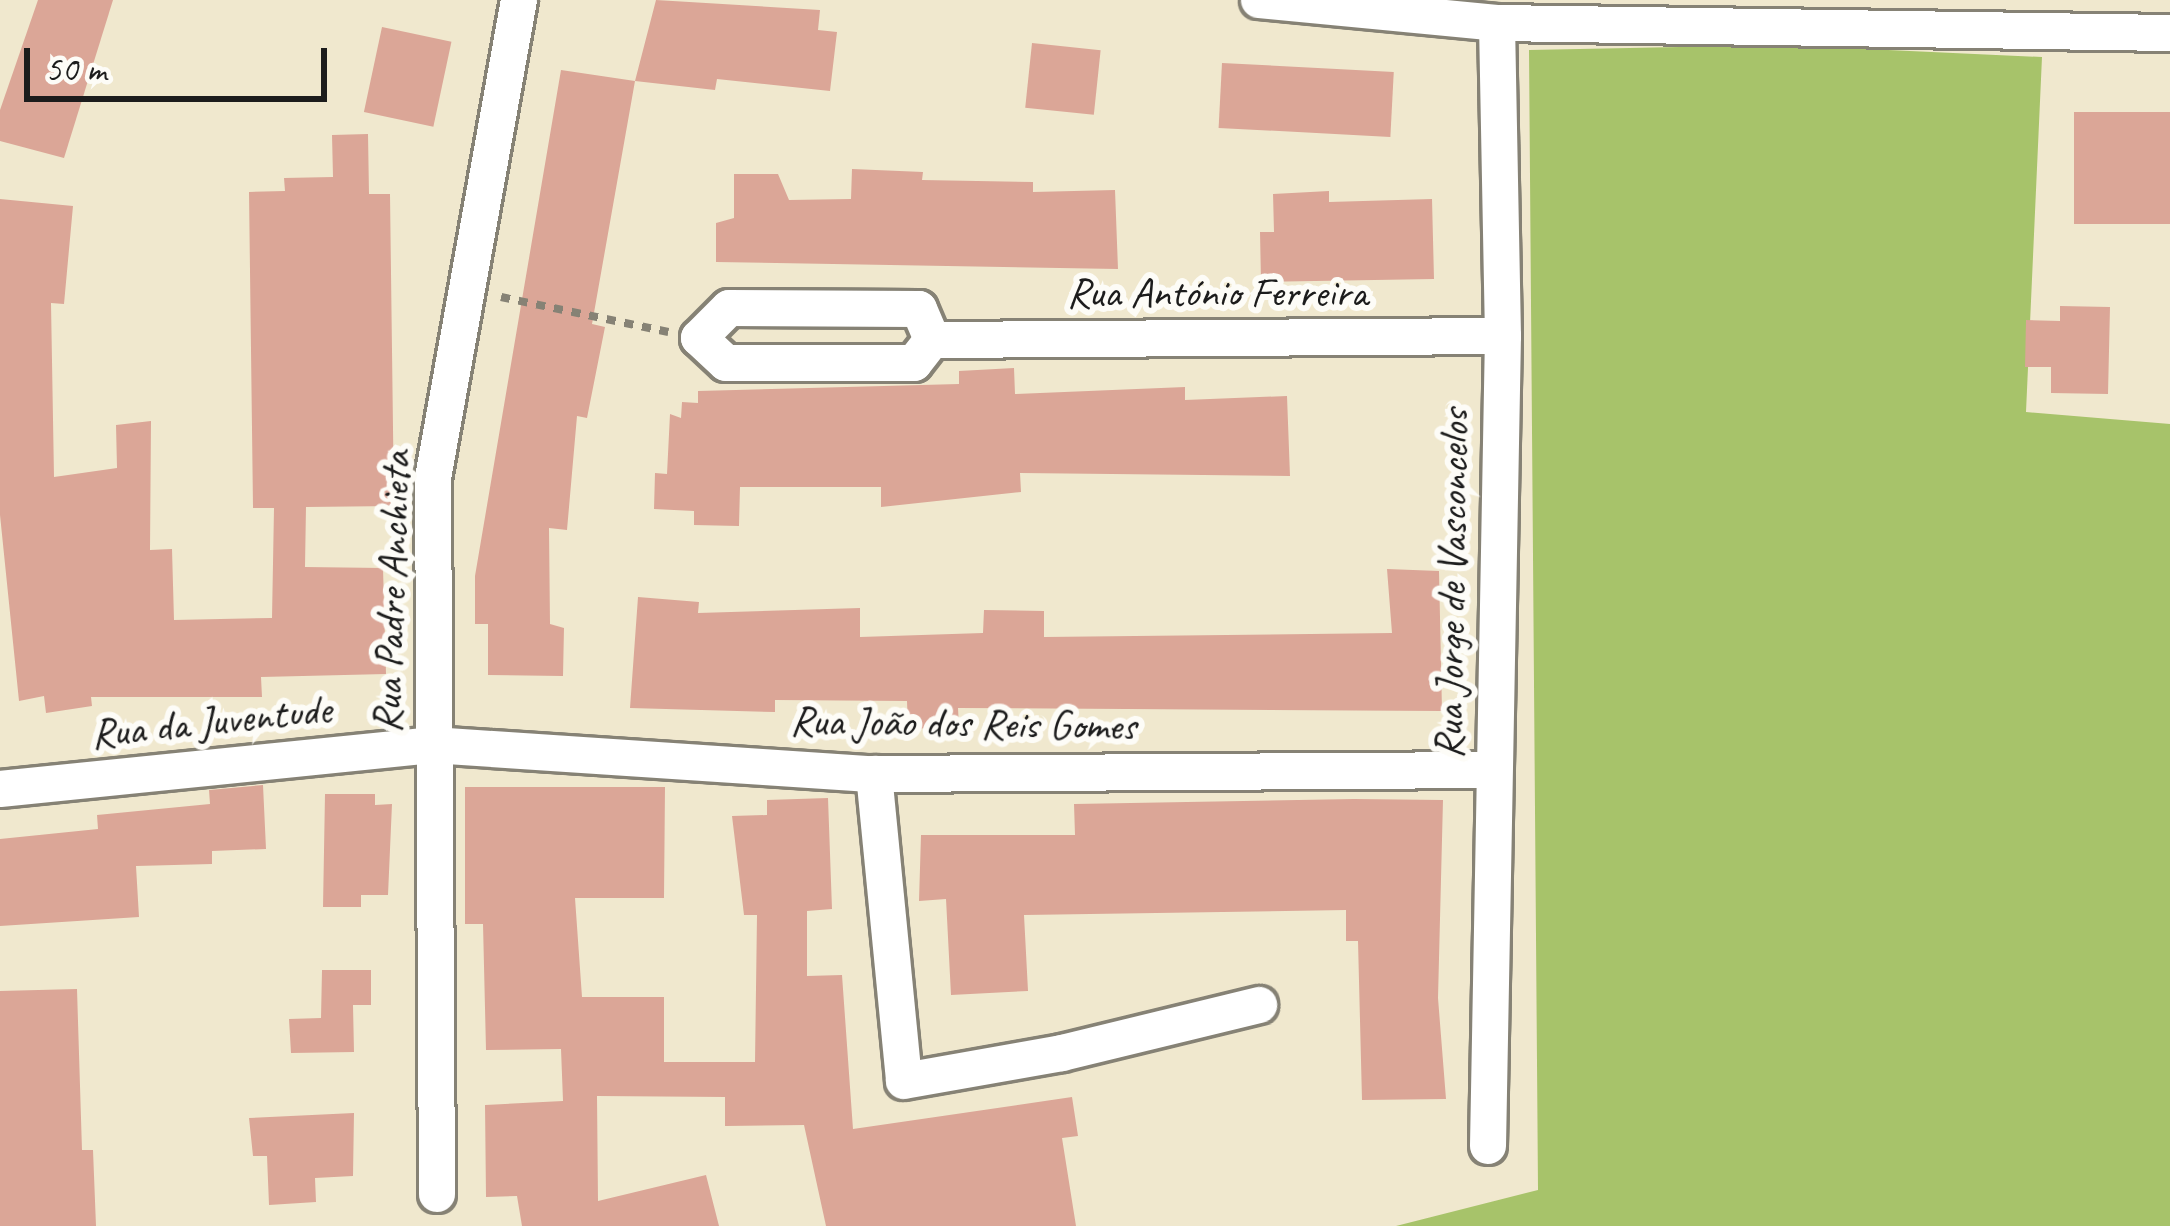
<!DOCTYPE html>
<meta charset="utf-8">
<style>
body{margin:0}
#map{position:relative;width:2170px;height:1226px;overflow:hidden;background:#f0e8ce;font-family:Caveat,sans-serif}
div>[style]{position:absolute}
.green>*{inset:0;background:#a7c36a}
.building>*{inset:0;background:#dba697;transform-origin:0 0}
.path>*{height:8px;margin-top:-4px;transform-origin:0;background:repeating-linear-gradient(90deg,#868275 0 9px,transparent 0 18px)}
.roads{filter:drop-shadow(3px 0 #868275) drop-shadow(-3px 0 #868275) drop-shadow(0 3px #868275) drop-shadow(0 -3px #868275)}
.street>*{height:36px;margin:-18px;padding:0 18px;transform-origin:18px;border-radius:18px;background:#fff}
span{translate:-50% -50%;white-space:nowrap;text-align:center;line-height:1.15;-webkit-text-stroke:12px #fdfcf7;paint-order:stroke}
.street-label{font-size:42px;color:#1c1c1c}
.scale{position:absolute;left:24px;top:48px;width:303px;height:54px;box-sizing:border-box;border:6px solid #1c1c1c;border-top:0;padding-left:15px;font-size:36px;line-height:42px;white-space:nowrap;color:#1c1c1c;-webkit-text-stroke:9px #fdfcf7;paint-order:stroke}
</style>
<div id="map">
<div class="green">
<i style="clip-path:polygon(1780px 45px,2042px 57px,2026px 412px,2170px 424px,2170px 1226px,1396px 1226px,1538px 1190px,1529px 50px)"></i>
</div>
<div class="building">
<i style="clip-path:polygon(38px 0,113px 0,64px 158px,0 141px,0 110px)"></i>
<i style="clip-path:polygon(656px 0,820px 10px,818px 30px,837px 32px,830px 91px,717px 79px,715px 90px,635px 81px)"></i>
<i style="left:382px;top:27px;width:71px;height:87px;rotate:12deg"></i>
<i style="left:1032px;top:43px;width:69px;height:65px;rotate:6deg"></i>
<i style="left:1222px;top:63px;width:172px;height:65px;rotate:3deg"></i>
<i style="clip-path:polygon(561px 70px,635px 81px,592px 324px,605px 327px,587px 418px,577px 416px,567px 530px,549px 528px,550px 624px,564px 628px,563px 676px,488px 675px,488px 624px,475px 624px,475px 576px)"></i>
<i style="left:2170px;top:112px;width:112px;height:96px;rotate:90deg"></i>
<i style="clip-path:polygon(368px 134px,369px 194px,390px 194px,394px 506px,306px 507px,305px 567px,383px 568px,386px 674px,261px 677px,262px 697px,91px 697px,92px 706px,46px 713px,44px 696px,19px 701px,0 515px,0 199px,73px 206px,64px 304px,51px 303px,54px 477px,117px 468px,116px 425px,151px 421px,150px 550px,172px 549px,174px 620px,272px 618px,274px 508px,253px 508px,249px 192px,285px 191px,284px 178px,333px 177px,332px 135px)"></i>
<i style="clip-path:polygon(852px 169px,923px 172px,922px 180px,1033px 182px,1033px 192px,1115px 190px,1118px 269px,716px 262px,716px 223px,734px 218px,734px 174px,778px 174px,789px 200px,851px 199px)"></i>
<i style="clip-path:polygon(1329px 191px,1329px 202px,1432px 199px,1434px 279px,1261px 282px,1260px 232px,1274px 232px,1273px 194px)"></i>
<i style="clip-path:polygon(2060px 306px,2110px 307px,2108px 394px,2051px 393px,2051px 367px,2025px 367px,2026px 320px,2060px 321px)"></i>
<i style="clip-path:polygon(1014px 368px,1015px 394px,1185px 387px,1185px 400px,1287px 396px,1290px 476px,1020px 473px,1021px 492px,881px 507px,881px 487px,740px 487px,739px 526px,694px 525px,694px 511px,654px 509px,655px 473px,667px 474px,670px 414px,681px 418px,682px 402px,698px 403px,698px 391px,959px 384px,959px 371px)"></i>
<i style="clip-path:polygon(1387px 569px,1439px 571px,1442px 711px,958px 708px,959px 727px,908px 729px,907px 701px,775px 700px,775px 712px,630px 708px,638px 597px,699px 602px,698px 613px,860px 608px,860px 637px,983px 633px,984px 610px,1044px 611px,1044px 637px,1392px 633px)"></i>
<i style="clip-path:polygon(263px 785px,266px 849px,212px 851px,212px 864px,136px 866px,139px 917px,0 926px,0 839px,98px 829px,97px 815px,210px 804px,209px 790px)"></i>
<i style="clip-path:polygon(465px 787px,665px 787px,664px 898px,575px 898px,582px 997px,664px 997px,664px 1062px,755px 1062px,757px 915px,744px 915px,732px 816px,767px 815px,767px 800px,828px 798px,832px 909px,807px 911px,807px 976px,842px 975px,853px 1129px,1072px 1097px,1078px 1136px,1062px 1138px,1076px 1226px,826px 1226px,804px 1125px,725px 1126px,725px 1097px,597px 1096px,598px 1201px,706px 1175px,719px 1226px,522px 1226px,517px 1196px,486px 1197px,485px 1105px,563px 1101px,561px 1049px,486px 1050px,483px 924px,465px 924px)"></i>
<i style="clip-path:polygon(325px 794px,375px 794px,375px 805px,392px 804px,388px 895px,361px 895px,361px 907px,323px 907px)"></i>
<i style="clip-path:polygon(1354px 799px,1443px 800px,1438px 998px,1446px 1099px,1362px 1100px,1358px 941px,1346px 941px,1346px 910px,1024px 915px,1028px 991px,951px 995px,946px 899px,919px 901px,921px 835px,1075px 835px,1074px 804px)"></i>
<i style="clip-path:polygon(322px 970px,371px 970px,371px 1005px,353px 1005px,354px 1052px,291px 1053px,289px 1019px,321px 1018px)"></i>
<i style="clip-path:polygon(77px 989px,82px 1150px,93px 1150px,96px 1226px,0 1226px,0 991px)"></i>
<i style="clip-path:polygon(354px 1113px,353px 1176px,315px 1178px,316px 1202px,269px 1205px,267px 1156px,253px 1156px,249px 1118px)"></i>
</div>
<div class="path">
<i style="left:501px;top:297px;width:171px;rotate:11.8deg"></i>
</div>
<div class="roads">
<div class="street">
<i style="left:1259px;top:0;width:239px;rotate:5.5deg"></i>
<i style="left:1497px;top:23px;width:673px;rotate:0.85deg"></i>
<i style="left:932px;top:340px;width:29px;rotate:128deg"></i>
<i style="left:914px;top:363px;width:188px;rotate:180deg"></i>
<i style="left:726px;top:363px;width:37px;rotate:-137deg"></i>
<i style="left:699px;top:338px;width:42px;rotate:-45deg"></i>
<i style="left:729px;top:308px;width:190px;rotate:0.3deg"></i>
<i style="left:919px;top:309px;width:34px;rotate:67deg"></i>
<i style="left:932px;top:340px;width:571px;rotate:-0.4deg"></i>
<i style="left:874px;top:774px;width:308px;rotate:84.4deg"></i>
<i style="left:904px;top:1081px;width:160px;rotate:-10deg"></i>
<i style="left:1062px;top:1053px;width:203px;rotate:-13.7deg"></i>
<i style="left:0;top:789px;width:434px;rotate:-5.8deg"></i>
<i style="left:432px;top:745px;width:443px;rotate:3.8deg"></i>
<i style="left:874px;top:774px;width:619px;rotate:-0.37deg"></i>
<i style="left:1488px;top:1146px;width:810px;rotate:-88.94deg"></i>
<i style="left:1503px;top:336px;width:313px;rotate:-91.1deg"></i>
<i style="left:437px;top:1194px;width:716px;rotate:-90.32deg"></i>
<i style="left:433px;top:478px;width:486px;rotate:-79.8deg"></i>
</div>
</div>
<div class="street-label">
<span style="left:1217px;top:293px">Rua António Ferreira</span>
<span style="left:1452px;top:584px;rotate:-89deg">Rua Jorge de Vasconcelos</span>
<span style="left:392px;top:592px;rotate:-88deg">Rua Padre Anchieta</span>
<span style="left:211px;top:722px;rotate:-6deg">Rua da Juventude</span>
<span style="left:963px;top:724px;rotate:1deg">Rua João dos Reis Gomes</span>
</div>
<div class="scale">50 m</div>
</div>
